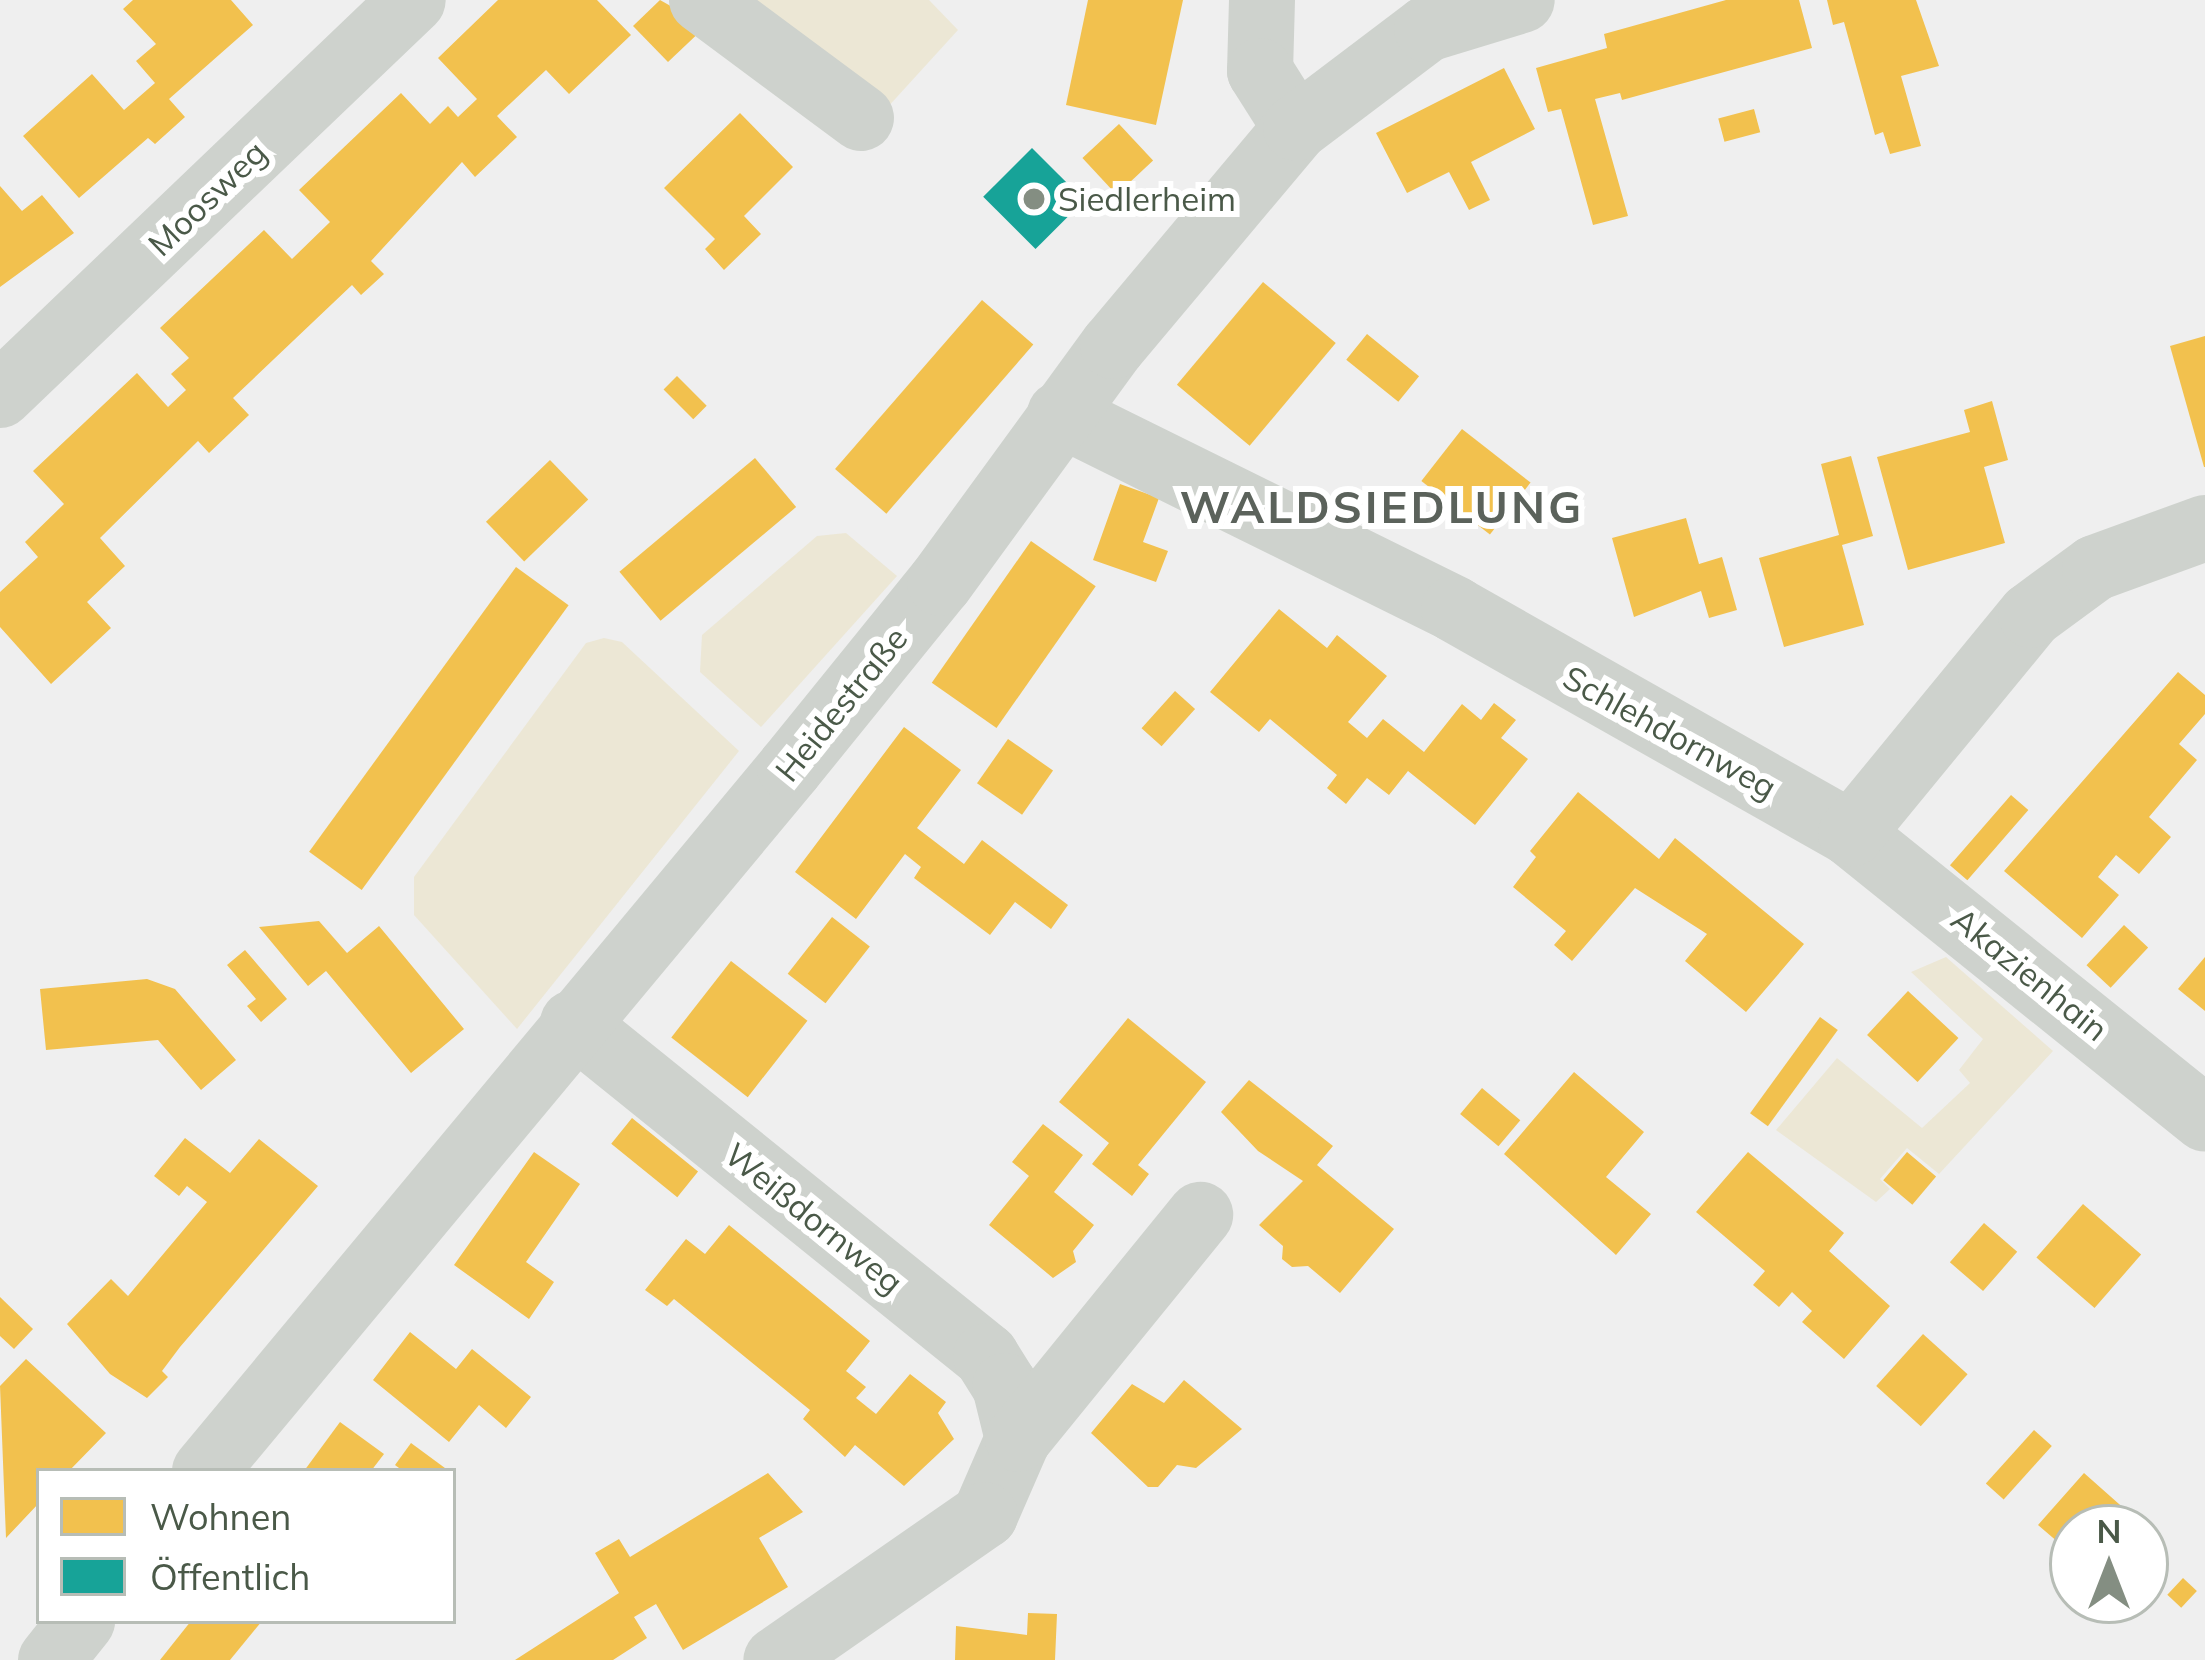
<!DOCTYPE html>
<meta charset="utf-8">
<style>
body{margin:0}
#map{position:relative;width:2205px;height:1660px;overflow:hidden;background:#efefef;font-family:Mulish,sans-serif}
div>[style]{position:absolute}
.green>*{inset:0;background:#ece7d5}
.homes>*{inset:0;background:#f2c14e;transform-origin:0 0}
.public>*{inset:0;background:#17a398;transform-origin:0 0}
.street>*{height:66px;margin:-33px;padding:0 33px;transform-origin:33px;border-radius:33px;background:#ced2cd}
.dots>*{width:33px;height:33px;translate:-50% -50%;box-sizing:border-box;border:6px solid #fff;border-radius:50%}
span{translate:-50% -50%;white-space:nowrap;text-align:center;line-height:1.15;-webkit-text-stroke:12px #fff;paint-order:stroke}
.street-label{font-size:33px;color:#4a5948}
.poi-label{font-size:33px;color:#4a5948}
.left{translate:0 -50%;text-align:left}
.district-label{font-size:45px;color:#5b625b;font-weight:700;letter-spacing:3px}
.legend{position:absolute;left:36px;top:1468px;width:420px;height:156px;box-sizing:border-box;background:#fff;border:3px solid #b7bdb6;margin:0;padding:15px 21px;list-style:none;font-size:36px;color:#4a5948}
.legend li{display:flex;align-items:center;gap:24px;height:60px}
.legend b{width:60px;border:3px solid #b7bdb6}
.north{position:absolute;left:2049px;top:1504px;width:120px;height:120px;box-sizing:border-box;background:#fff;border:3px solid #b7bdb6;border-radius:50%;rotate:0deg;font-size:33px;font-weight:700;line-height:48px;text-align:center;color:#4a5948}
.north::after{content:'';display:block;margin:auto;width:42px;height:54px;background:#848e82;clip-path:polygon(50% 0,100% 100%,50% 72%,0 100%)}
</style>
<div id="map">
<div class="green">
<i style="clip-path:polygon(737px 0,929px 0,958px 30px,886px 109px)"></i>
<i style="clip-path:polygon(846px 533px,897px 576px,761px 727px,700px 672px,702px 635px,817px 536px)"></i>
<i style="clip-path:polygon(604px 638px,622px 642px,739px 751px,517px 1029px,414px 915px,414px 877px,586px 643px)"></i>
<i style="clip-path:polygon(1946px 957px,2053px 1051px,1939px 1174px,1907px 1148px,1880px 1179px,1890px 1189px,1876px 1202px,1776px 1130px,1837px 1058px,1922px 1128px,1970px 1083px,1959px 1070px,1983px 1039px,1911px 972px)"></i>
</div>
<div class="homes">
<i style="clip-path:polygon(133px 0,231px 0,253px 25px,169px 99px,185px 117px,155px 144px,148px 138px,79px 198px,23px 136px,92px 74px,124px 110px,155px 83px,136px 61px,156px 44px,123px 9px)"></i>
<i style="clip-path:polygon(498px 0,597px 0,631px 35px,569px 94px,546px 70px,497px 116px,517px 137px,475px 177px,462px 162px,371px 261px,384px 274px,361px 295px,352px 285px,233px 398px,249px 415px,209px 453px,198px 441px,100px 538px,125px 566px,87px 602px,111px 628px,51px 684px,0 627px,0 592px,38px 557px,25px 542px,64px 504px,33px 471px,137px 373px,168px 407px,186px 390px,171px 374px,189px 358px,160px 328px,264px 230px,292px 259px,330px 222px,299px 190px,401px 93px,430px 124px,448px 106px,458px 117px,477px 99px,438px 58px)"></i>
<i style="clip-path:polygon(660px 0,706px 26px,668px 62px,633px 26px)"></i>
<i style="clip-path:polygon(1088px 0,1183px 0,1156px 125px,1066px 105px)"></i>
<i style="clip-path:polygon(1726px 0,1799px 0,1812px 48px,1622px 100px,1620px 93px,1595px 99px,1628px 216px,1593px 225px,1561px 109px,1548px 112px,1536px 68px,1607px 48px,1604px 34px)"></i>
<i style="clip-path:polygon(1827px 0,1916px 0,1939px 66px,1901px 76px,1921px 146px,1890px 154px,1883px 132px,1875px 135px,1844px 22px,1833px 25px)"></i>
<i style="clip-path:polygon(1504px 68px,1535px 129px,1471px 162px,1490px 200px,1469px 210px,1449px 172px,1407px 193px,1376px 133px)"></i>
<i style="left:1754px;top:109px;width:24px;height:37px;rotate:75deg"></i>
<i style="clip-path:polygon(740px 113px,793px 167px,744px 216px,761px 234px,724px 270px,705px 249px,715px 239px,664px 188px)"></i>
<i style="left:1119px;top:124px;width:50px;height:50px;rotate:47deg"></i>
<i style="clip-path:polygon(0 186px,22px 211px,42px 195px,74px 233px,0 287px)"></i>
<i style="left:1263px;top:282px;width:95px;height:134px;rotate:40deg"></i>
<i style="left:982px;top:300px;width:68px;height:224px;rotate:41deg"></i>
<i style="left:1367px;top:334px;width:67px;height:33px;rotate:39deg"></i>
<i style="clip-path:polygon(2205px 336px,2205px 467px,2204px 467px,2170px 346px)"></i>
<i style="left:677px;top:376px;width:42px;height:19px;rotate:45deg"></i>
<i style="clip-path:polygon(1992px 401px,2008px 460px,1984px 467px,2005px 543px,1908px 570px,1877px 457px,1970px 432px,1964px 410px)"></i>
<i style="left:1462px;top:429px;width:87px;height:66px;rotate:38deg"></i>
<i style="clip-path:polygon(1851px 456px,1873px 536px,1842px 545px,1864px 625px,1784px 647px,1759px 558px,1839px 535px,1821px 464px)"></i>
<i style="left:755px;top:458px;width:64px;height:177px;rotate:50deg"></i>
<i style="left:550px;top:460px;width:55px;height:89px;rotate:46deg"></i>
<i style="clip-path:polygon(1120px 484px,1159px 498px,1143px 542px,1168px 551px,1156px 582px,1093px 560px)"></i>
<i style="clip-path:polygon(1686px 518px,1699px 564px,1722px 557px,1737px 610px,1709px 618px,1701px 591px,1634px 617px,1612px 538px)"></i>
<i style="left:1031px;top:541px;width:79px;height:173px;rotate:35deg"></i>
<i style="left:516px;top:567px;width:65px;height:352px;rotate:36deg"></i>
<i style="clip-path:polygon(1279px 609px,1327px 648px,1337px 635px,1387px 676px,1348px 722px,1367px 738px,1383px 719px,1424px 752px,1462px 704px,1481px 720px,1494px 703px,1516px 720px,1501px 738px,1528px 759px,1475px 825px,1408px 771px,1389px 795px,1367px 778px,1346px 804px,1327px 788px,1337px 775px,1270px 719px,1259px 732px,1210px 692px)"></i>
<i style="clip-path:polygon(2178px 672px,2205px 695px,2205px 714px,2179px 744px,2197px 760px,2149px 817px,2171px 837px,2139px 874px,2116px 855px,2098px 877px,2119px 895px,2082px 938px,2004px 871px)"></i>
<i style="left:1175px;top:691px;width:27px;height:50px;rotate:42deg"></i>
<i style="clip-path:polygon(904px 727px,961px 770px,917px 828px,964px 864px,982px 840px,1068px 905px,1051px 929px,1015px 902px,990px 935px,914px 878px,921px 867px,905px 854px,856px 919px,795px 872px)"></i>
<i style="left:1008px;top:739px;width:55px;height:54px;rotate:35deg"></i>
<i style="clip-path:polygon(1578px 792px,1659px 859px,1675px 838px,1804px 944px,1746px 1012px,1685px 961px,1707px 934px,1635px 888px,1572px 961px,1554px 945px,1566px 931px,1513px 887px,1536px 857px,1530px 851px)"></i>
<i style="left:2011px;top:795px;width:23px;height:93px;rotate:41deg"></i>
<i style="left:832px;top:917px;width:48px;height:72px;rotate:38deg"></i>
<i style="clip-path:polygon(319px 921px,347px 953px,379px 926px,464px 1029px,411px 1073px,326px 971px,308px 986px,259px 927px)"></i>
<i style="left:2124px;top:925px;width:33px;height:55px;rotate:43deg"></i>
<i style="clip-path:polygon(245px 950px,287px 999px,261px 1022px,247px 1006px,256px 999px,227px 965px)"></i>
<i style="clip-path:polygon(2205px 957px,2205px 1011px,2178px 989px)"></i>
<i style="left:731px;top:961px;width:97px;height:97px;rotate:38deg"></i>
<i style="clip-path:polygon(147px 979px,175px 989px,236px 1060px,201px 1090px,158px 1040px,46px 1050px,40px 989px)"></i>
<i style="left:1908px;top:991px;width:69px;height:60px;rotate:43deg"></i>
<i style="left:1820px;top:1017px;width:22px;height:119px;rotate:36deg"></i>
<i style="clip-path:polygon(1128px 1018px,1206px 1082px,1138px 1165px,1149px 1174px,1132px 1196px,1092px 1164px,1109px 1143px,1059px 1102px)"></i>
<i style="clip-path:polygon(1574px 1072px,1644px 1132px,1606px 1177px,1651px 1214px,1616px 1255px,1504px 1154px)"></i>
<i style="clip-path:polygon(1249px 1080px,1333px 1146px,1317px 1165px,1394px 1229px,1340px 1293px,1308px 1266px,1292px 1267px,1282px 1259px,1283px 1246px,1259px 1225px,1303px 1181px,1258px 1151px,1221px 1112px)"></i>
<i style="left:1482px;top:1088px;width:50px;height:34px;rotate:40deg"></i>
<i style="left:632px;top:1118px;width:85px;height:33px;rotate:39deg"></i>
<i style="clip-path:polygon(1043px 1124px,1083px 1155px,1054px 1192px,1094px 1225px,1073px 1251px,1076px 1262px,1053px 1278px,989px 1225px,1029px 1176px,1012px 1162px)"></i>
<i style="clip-path:polygon(185px 1138px,230px 1173px,259px 1139px,318px 1186px,180px 1347px,162px 1371px,168px 1377px,147px 1398px,110px 1374px,67px 1324px,111px 1279px,128px 1296px,207px 1202px,187px 1186px,179px 1196px,154px 1176px)"></i>
<i style="clip-path:polygon(534px 1152px,580px 1184px,526px 1262px,554px 1282px,529px 1319px,454px 1265px)"></i>
<i style="clip-path:polygon(1748px 1152px,1844px 1233px,1829px 1251px,1890px 1306px,1844px 1359px,1802px 1322px,1812px 1311px,1792px 1292px,1779px 1307px,1753px 1285px,1765px 1271px,1696px 1212px)"></i>
<i style="left:1907px;top:1152px;width:38px;height:37px;rotate:40deg"></i>
<i style="left:2083px;top:1204px;width:77px;height:71px;rotate:41deg"></i>
<i style="left:1984px;top:1223px;width:44px;height:52px;rotate:41deg"></i>
<i style="clip-path:polygon(729px 1225px,870px 1341px,846px 1371px,866px 1387px,856px 1398px,876px 1414px,910px 1374px,946px 1402px,938px 1413px,954px 1439px,904px 1486px,855px 1445px,845px 1457px,803px 1419px,810px 1410px,674px 1299px,667px 1306px,645px 1290px,686px 1239px,705px 1254px)"></i>
<i style="clip-path:polygon(0 1297px,33px 1329px,14px 1349px,0 1336px)"></i>
<i style="clip-path:polygon(410px 1332px,456px 1369px,472px 1349px,531px 1397px,506px 1428px,479px 1405px,449px 1442px,373px 1380px)"></i>
<i style="left:1923px;top:1334px;width:60px;height:70px;rotate:42deg"></i>
<i style="clip-path:polygon(26px 1359px,106px 1433px,69px 1471px,39px 1471px,39px 1503px,6px 1538px,0 1386px)"></i>
<i style="clip-path:polygon(1184px 1380px,1242px 1429px,1196px 1468px,1177px 1465px,1158px 1487px,1148px 1487px,1091px 1433px,1132px 1384px,1164px 1403px)"></i>
<i style="clip-path:polygon(340px 1422px,384px 1454px,371px 1471px,304px 1471px)"></i>
<i style="left:2034px;top:1430px;width:24px;height:72px;rotate:42deg"></i>
<i style="clip-path:polygon(411px 1443px,449px 1471px,403px 1471px,395px 1465px)"></i>
<i style="clip-path:polygon(768px 1473px,803px 1512px,759px 1538px,788px 1587px,683px 1650px,656px 1604px,634px 1617px,647px 1638px,613px 1660px,515px 1660px,619px 1593px,595px 1553px,619px 1539px,630px 1557px)"></i>
<i style="clip-path:polygon(2084px 1473px,2128px 1512px,2114px 1528px,2073px 1528px,2073px 1555px,2038px 1525px)"></i>
<i style="left:2183px;top:1578px;width:19px;height:23px;rotate:43deg"></i>
<i style="clip-path:polygon(1028px 1613px,1057px 1614px,1055px 1660px,955px 1660px,956px 1626px,1027px 1635px)"></i>
<i style="clip-path:polygon(191px 1621px,262px 1621px,230px 1660px,160px 1660px)"></i>
</div>
<div class="public">
<i style="left:1032px;top:148px;width:74px;height:69px;rotate:45deg"></i>
</div>
<div class="street">
<i style="left:702px;top:0;width:198px;rotate:36.6deg"></i>
<i style="left:1262px;top:0;width:71px;rotate:91.6deg"></i>
<i style="left:1260px;top:71px;width:67px;rotate:57.7deg"></i>
<i style="left:0;top:395px;width:571px;rotate:-43.72deg"></i>
<i style="left:1060px;top:414px;width:440px;rotate:26.3deg"></i>
<i style="left:1454px;top:609px;width:456px;rotate:29.5deg"></i>
<i style="left:1851px;top:834px;width:454px;rotate:38.8deg"></i>
<i style="left:1851px;top:834px;width:283px;rotate:-50.6deg"></i>
<i style="left:2031px;top:615px;width:79px;rotate:-36.3deg"></i>
<i style="left:2095px;top:568px;width:117px;rotate:-20deg"></i>
<i style="left:573px;top:1023px;width:531px;rotate:38.88deg"></i>
<i style="left:986px;top:1356px;width:36px;rotate:58deg"></i>
<i style="left:1005px;top:1386px;width:55px;rotate:76.2deg"></i>
<i style="left:1018px;top:1439px;width:83px;rotate:113.5deg"></i>
<i style="left:985px;top:1515px;width:254px;rotate:145.2deg"></i>
<i style="left:1018px;top:1439px;width:289px;rotate:-50.9deg"></i>
<i style="left:205px;top:1471px;width:915px;rotate:-50.23deg"></i>
<i style="left:790px;top:768px;width:238px;rotate:-51deg"></i>
<i style="left:940px;top:583px;width:293px;rotate:-53.9deg"></i>
<i style="left:1113px;top:346px;width:285px;rotate:-50deg"></i>
<i style="left:1296px;top:128px;width:164px;rotate:-37.1deg"></i>
<i style="left:1427px;top:29px;width:99px;rotate:-17deg"></i>
<i style="left:51px;top:1660px;width:50px;rotate:-51.5deg"></i>
</div>
<div class="dots">
<i style="left:1034px;top:199px;background:#848e82"></i>
</div>
<div class="street-label">
<span style="left:207px;top:198px;rotate:-44deg">Moosweg</span>
<span style="left:841px;top:704px;rotate:-51deg">Heidestraße</span>
<span style="left:1670px;top:732px;rotate:29deg">Schlehdornweg</span>
<span style="left:2030px;top:974px;rotate:39deg">Akazienhain</span>
<span style="left:814px;top:1218px;rotate:39deg">Weißdornweg</span>
</div>
<div class="poi-label">
<span class="left" style="left:1058px;top:199px">Siedlerheim</span>
</div>
<div class="district-label">
<span style="left:1382px;top:507px">WALDSIEDLUNG</span>
</div>
<ul class="legend">
<li><b style="height:33px;background:#f2c14e"></b>Wohnen</li>
<li><b style="height:33px;background:#17a398"></b>Öffentlich</li>
</ul>
<div class="north">N</div>
</div>
